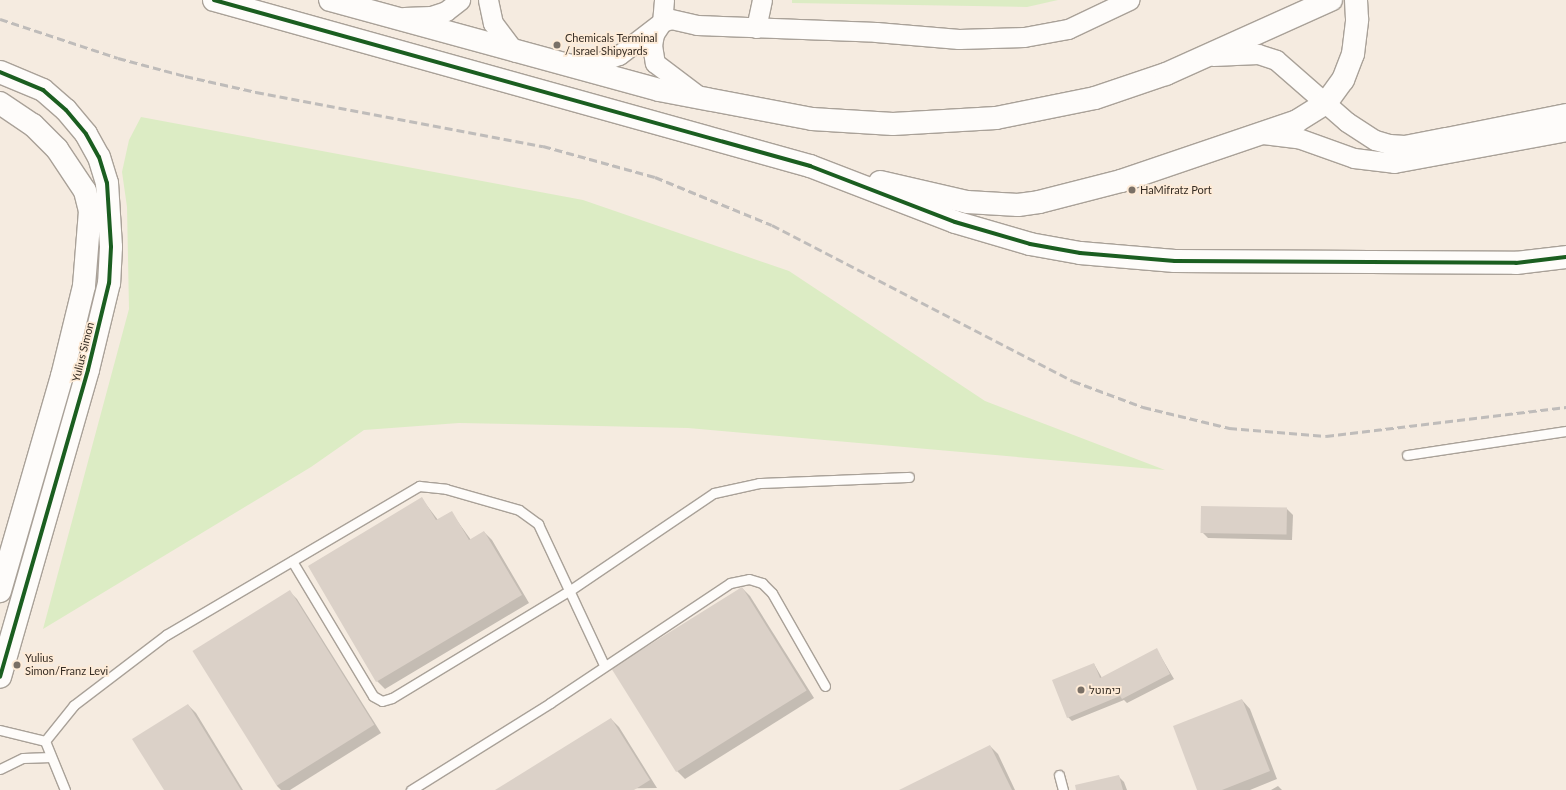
<!DOCTYPE html>
<meta charset="utf-8">
<style>
body{margin:0}
#map{position:relative;width:1566px;height:790px;overflow:hidden;background:#f5ebe0;font-family:Lato,Heebo,sans-serif}
div>[style]{position:absolute}
.green>*{inset:0;background:#dcecc4}
.shadow>*{inset:0;background:#0003}
.building>*{inset:0;background:#dbd1c8;transform-origin:0 0}
.roads{filter:drop-shadow(1px 0 #a9a198) drop-shadow(-1px 0 #a9a198) drop-shadow(0 1px #a9a198) drop-shadow(0 -1px #a9a198)}
.service>*{height:9px;margin:-4.5px;padding:0 4.5px;transform-origin:4.5px;border-radius:4.5px;background:#fefcfa}
.minor>*{height:19px;margin:-9.5px;padding:0 9.5px;transform-origin:9.5px;border-radius:9.5px;background:#fefcfa}
.tertiary>*{height:22px;margin:-11px;padding:0 11px;transform-origin:11px;border-radius:11px;background:#fefcfa}
.rail>*{height:3px;margin-top:-1.5px;transform-origin:0;background:repeating-linear-gradient(90deg,#bfbcba 0 8px,transparent 0 12px)}
.cycleway>*{height:4px;margin:-2px;padding:0 2px;transform-origin:2px;border-radius:2px;background:#1b5e20}
.dots>*{width:11px;height:11px;translate:-50% -50%;box-sizing:border-box;border:2px solid #feebd7;border-radius:50%}
span{translate:-50% -50%;white-space:nowrap;text-align:center;line-height:1.15;-webkit-text-stroke:3.5px #feebd7;paint-order:stroke}
.poi-label{font-size:11px;color:#372e25}
.left{translate:0 -50%;text-align:left}
.street-label{font-size:11px;color:#372e25}
</style>
<div id="map">
<div class="green">
<i style="clip-path:polygon(792px 0,1058px 0,1027px 7px,792px 3px)"></i>
<i style="clip-path:polygon(141px 117px,583px 200px,789px 271px,985px 401px,1165px 470px,688px 428px,459px 423px,364px 430px,311px 467px,43px 629px,129px 309px,127px 207px,122px 172px,129px 140px)"></i>
</div>
<div class="shadow">
<i style="clip-path:polygon(422px 499px,438px 520px,451px 512px,471px 540px,484px 532px,492px 540px,529px 603px,385px 689px,377px 681px,309px 566px)"></i>
<i style="clip-path:polygon(1287px 509px,1293px 515px,1292px 540px,1208px 538px,1202px 532px)"></i>
<i style="clip-path:polygon(742px 588px,750px 596px,814px 698px,685px 779px,677px 771px)"></i>
<i style="clip-path:polygon(289px 591px,297px 599px,381px 733px,290px 790px,281px 790px,277px 786px)"></i>
<i style="clip-path:polygon(1157px 650px,1174px 679px,1127px 703px,1124px 700px,1072px 721px,1068px 717px,1094px 664px,1102px 678px)"></i>
<i style="clip-path:polygon(1242px 700px,1250px 709px,1277px 779px,1250px 790px,1198px 790px)"></i>
<i style="clip-path:polygon(188px 705px,196px 713px,243px 790px,165px 790px)"></i>
<i style="clip-path:polygon(611px 719px,619px 727px,657px 788px,497px 790px)"></i>
<i style="clip-path:polygon(990px 746px,998px 754px,1015px 790px,902px 790px)"></i>
<i style="clip-path:polygon(1118px 776px,1124px 782px,1127px 790px,1084px 790px)"></i>
<i style="clip-path:polygon(1278px 786px,1282px 790px,1271px 790px)"></i>
</div>
<div class="building">
<i style="clip-path:polygon(422px 497px,436px 520px,452px 511px,469px 540px,484px 531px,522px 595px,376px 682px,308px 566px)"></i>
<i style="left:1201px;top:506px;width:86px;height:27px;rotate:1deg"></i>
<i style="left:742px;top:587px;width:122px;height:154px;rotate:58deg"></i>
<i style="left:290px;top:590px;width:159px;height:115px;rotate:58deg"></i>
<i style="clip-path:polygon(1157px 648px,1170px 674px,1122px 699px,1120px 696px,1067px 718px,1052px 680px,1094px 663px,1100px 678px)"></i>
<i style="clip-path:polygon(1242px 699px,1270px 771px,1222px 790px,1197px 790px,1173px 726px)"></i>
<i style="clip-path:polygon(188px 704px,241px 790px,164px 790px,132px 739px)"></i>
<i style="clip-path:polygon(611px 718px,650px 780px,634px 790px,495px 790px)"></i>
<i style="clip-path:polygon(990px 745px,1012px 790px,899px 790px)"></i>
<i style="clip-path:polygon(1119px 775px,1123px 790px,1076px 790px,1075px 785px)"></i>
</div>
<div class="roads">
<div class="service">
<i style="left:1407px;top:455px;width:161px;rotate:-8.6deg"></i>
<i style="left:292px;top:561px;width:157px;rotate:59deg"></i>
<i style="left:373px;top:696px;width:10px;rotate:29deg"></i>
<i style="left:382px;top:701px;width:10px;rotate:-17deg"></i>
<i style="left:392px;top:698px;width:207px;rotate:-31.2deg"></i>
<i style="left:569px;top:591px;width:175px;rotate:-34.1deg"></i>
<i style="left:714px;top:493px;width:46px;rotate:-12.5deg"></i>
<i style="left:759px;top:483px;width:150px;rotate:-2.3deg"></i>
<i style="left:0;top:730px;width:46px;rotate:13.7deg"></i>
<i style="left:45px;top:741px;width:53px;rotate:67.8deg"></i>
<i style="left:45px;top:741px;width:46px;rotate:-51.1deg"></i>
<i style="left:74px;top:705px;width:116px;rotate:-37.3deg"></i>
<i style="left:166px;top:635px;width:294px;rotate:-30.5deg"></i>
<i style="left:419px;top:486px;width:27px;rotate:6deg"></i>
<i style="left:446px;top:489px;width:76px;rotate:16deg"></i>
<i style="left:519px;top:510px;width:24px;rotate:36deg"></i>
<i style="left:538px;top:524px;width:156px;rotate:64.9deg"></i>
<i style="left:0;top:769px;width:25px;rotate:-26deg"></i>
<i style="left:23px;top:758px;width:28px;rotate:-2deg"></i>
<i style="left:1059px;top:775px;width:16px;rotate:75deg"></i>
<i style="left:411px;top:790px;width:164px;rotate:-32deg"></i>
<i style="left:550px;top:703px;width:216px;rotate:-33.7deg"></i>
<i style="left:730px;top:583px;width:19px;rotate:-12deg"></i>
<i style="left:749px;top:579px;width:14px;rotate:17deg"></i>
<i style="left:762px;top:583px;width:14px;rotate:45deg"></i>
<i style="left:772px;top:593px;width:107px;rotate:60.3deg"></i>
</div>
<div class="minor">
<i style="left:488px;top:0;width:24px;rotate:78deg"></i>
<i style="left:493px;top:23px;width:36px;rotate:53deg"></i>
<i style="left:664px;top:0;width:22px;rotate:95deg"></i>
<i style="left:662px;top:22px;width:14px;rotate:124deg"></i>
<i style="left:654px;top:34px;width:11px;rotate:100deg"></i>
<i style="left:652px;top:45px;width:18px;rotate:81deg"></i>
<i style="left:655px;top:63px;width:56px;rotate:37.1deg"></i>
<i style="left:404px;top:17px;width:27px;rotate:-2deg"></i>
<i style="left:431px;top:16px;width:16px;rotate:-18deg"></i>
<i style="left:446px;top:11px;width:18px;rotate:-38deg"></i>
<i style="left:756px;top:28px;width:29px;rotate:-78deg"></i>
<i style="left:1213px;top:56px;width:45px;rotate:-2.5deg"></i>
<i style="left:1258px;top:54px;width:19px;rotate:18deg"></i>
<i style="left:1276px;top:60px;width:94px;rotate:41.1deg"></i>
<i style="left:1347px;top:122px;width:33px;rotate:33deg"></i>
<i style="left:1375px;top:140px;width:15px;rotate:16deg"></i>
<i style="left:1389px;top:144px;width:15px;rotate:4deg"></i>
<i style="left:1404px;top:145px;width:43px;rotate:-10.8deg"></i>
<i style="left:1446px;top:137px;width:122px;rotate:-11.3deg"></i>
<i style="left:573px;top:67px;width:31px;rotate:-11deg"></i>
<i style="left:603px;top:61px;width:17px;rotate:-21deg"></i>
<i style="left:619px;top:55px;width:54px;rotate:-37.5deg"></i>
<i style="left:662px;top:22px;width:9px;rotate:-18deg"></i>
<i style="left:671px;top:19px;width:27px;rotate:13deg"></i>
<i style="left:697px;top:25px;width:179px;rotate:2.2deg"></i>
<i style="left:876px;top:32px;width:83px;rotate:4.8deg"></i>
<i style="left:959px;top:39px;width:65px;rotate:-1.8deg"></i>
<i style="left:1024px;top:37px;width:45px;rotate:-10.3deg"></i>
<i style="left:1068px;top:29px;width:68px;rotate:-25.4deg"></i>
<i style="left:1263px;top:134px;width:35px;rotate:7deg"></i>
<i style="left:1298px;top:138px;width:59px;rotate:19.7deg"></i>
<i style="left:1354px;top:158px;width:40px;rotate:7.1deg"></i>
<i style="left:1394px;top:163px;width:175px;rotate:-10.5deg"></i>
</div>
<div class="tertiary">
<i style="left:214px;top:0;width:619px;rotate:15.56deg"></i>
<i style="left:810px;top:166px;width:155px;rotate:21.1deg"></i>
<i style="left:955px;top:222px;width:78px;rotate:16.3deg"></i>
<i style="left:1030px;top:244px;width:51px;rotate:10.2deg"></i>
<i style="left:1080px;top:253px;width:95px;rotate:4.8deg"></i>
<i style="left:1175px;top:261px;width:341px;rotate:0.3deg"></i>
<i style="left:1516px;top:263px;width:50px;rotate:-6.8deg"></i>
<i style="left:330px;top:0;width:341px;rotate:15.3deg"></i>
<i style="left:659px;top:90px;width:156px;rotate:10.7deg"></i>
<i style="left:812px;top:119px;width:81px;rotate:3.5deg"></i>
<i style="left:893px;top:124px;width:103px;rotate:-3.3deg"></i>
<i style="left:996px;top:118px;width:101px;rotate:-11.4deg"></i>
<i style="left:1095px;top:98px;width:75px;rotate:-18.7deg"></i>
<i style="left:1166px;top:74px;width:181px;rotate:-24.2deg"></i>
<i style="left:0;top:72px;width:47px;rotate:22.7deg"></i>
<i style="left:43px;top:90px;width:30px;rotate:41deg"></i>
<i style="left:66px;top:110px;width:31px;rotate:50deg"></i>
<i style="left:86px;top:134px;width:26px;rotate:61deg"></i>
<i style="left:99px;top:157px;width:27px;rotate:73deg"></i>
<i style="left:107px;top:183px;width:64px;rotate:86.4deg"></i>
<i style="left:111px;top:247px;width:36px;rotate:93deg"></i>
<i style="left:109px;top:283px;width:89px;rotate:103.6deg"></i>
<i style="left:88px;top:370px;width:319px;rotate:106deg"></i>
<i style="left:0;top:103px;width:40px;rotate:34deg"></i>
<i style="left:33px;top:125px;width:34px;rotate:45deg"></i>
<i style="left:57px;top:149px;width:50px;rotate:56.3deg"></i>
<i style="left:85px;top:191px;width:21px;rotate:76deg"></i>
<i style="left:90px;top:211px;width:75px;rotate:94.6deg"></i>
<i style="left:84px;top:286px;width:93px;rotate:103.7deg"></i>
<i style="left:62px;top:376px;width:224px;rotate:106.1deg"></i>
<i style="left:880px;top:182px;width:89px;rotate:12.9deg"></i>
<i style="left:967px;top:202px;width:51px;rotate:3.4deg"></i>
<i style="left:1018px;top:205px;width:21px;rotate:-8deg"></i>
<i style="left:1039px;top:202px;width:85px;rotate:-14.4deg"></i>
<i style="left:1121px;top:181px;width:186px;rotate:-18.8deg"></i>
<i style="left:1297px;top:121px;width:34px;rotate:-32deg"></i>
<i style="left:1326px;top:103px;width:29px;rotate:-54deg"></i>
<i style="left:1343px;top:80px;width:28px;rotate:-69deg"></i>
<i style="left:1353px;top:54px;width:35px;rotate:-83deg"></i>
<i style="left:1357px;top:19px;width:19px;rotate:-93deg"></i>
</div>
</div>
<div class="rail">
<i style="left:0;top:19px;width:124px;rotate:18.3deg"></i>
<i style="left:118px;top:58px;width:69px;rotate:15deg"></i>
<i style="left:185px;top:76px;width:73px;rotate:12.7deg"></i>
<i style="left:256px;top:92px;width:292px;rotate:10.7deg"></i>
<i style="left:543px;top:146px;width:116px;rotate:15.5deg"></i>
<i style="left:655px;top:177px;width:126px;rotate:22.3deg"></i>
<i style="left:772px;top:225px;width:339px;rotate:27.4deg"></i>
<i style="left:1073px;top:381px;width:75px;rotate:20.4deg"></i>
<i style="left:1143px;top:407px;width:89px;rotate:13.7deg"></i>
<i style="left:1229px;top:428px;width:97px;rotate:4.7deg"></i>
<i style="left:1326px;top:436px;width:242px;rotate:-6.9deg"></i>
</div>
<div class="cycleway">
<i style="left:214px;top:0;width:619px;rotate:15.56deg"></i>
<i style="left:810px;top:166px;width:155px;rotate:21.1deg"></i>
<i style="left:955px;top:222px;width:78px;rotate:16.3deg"></i>
<i style="left:1030px;top:244px;width:51px;rotate:10.2deg"></i>
<i style="left:1080px;top:253px;width:95px;rotate:4.8deg"></i>
<i style="left:1175px;top:261px;width:341px;rotate:0.3deg"></i>
<i style="left:1516px;top:263px;width:50px;rotate:-6.8deg"></i>
<i style="left:0;top:72px;width:47px;rotate:22.7deg"></i>
<i style="left:43px;top:90px;width:30px;rotate:41deg"></i>
<i style="left:66px;top:110px;width:31px;rotate:50deg"></i>
<i style="left:86px;top:134px;width:26px;rotate:61deg"></i>
<i style="left:99px;top:157px;width:27px;rotate:73deg"></i>
<i style="left:107px;top:183px;width:64px;rotate:86.4deg"></i>
<i style="left:111px;top:247px;width:36px;rotate:93deg"></i>
<i style="left:109px;top:283px;width:89px;rotate:103.6deg"></i>
<i style="left:88px;top:370px;width:319px;rotate:106deg"></i>
</div>
<div class="dots">
<i style="left:557px;top:45px;background:#7a7066"></i>
<i style="left:1132px;top:190px;background:#7a7066"></i>
<i style="left:17px;top:665px;background:#7a7066"></i>
<i style="left:1081px;top:690px;background:#7a7066"></i>
</div>
<div class="poi-label">
<span class="left" style="left:565px;top:45px">Chemicals Terminal<br>/ Israel Shipyards</span>
<span class="left" style="left:1140px;top:190px">HaMifratz Port</span>
<span class="left" style="left:25px;top:665px">Yulius<br>Simon/Franz Levi</span>
<span class="left" style="left:1089px;top:690px">כימוטל</span>
</div>
<div class="street-label">
<span style="left:83px;top:352px;rotate:-76deg">Yulius Simon</span>
</div>
</div>
